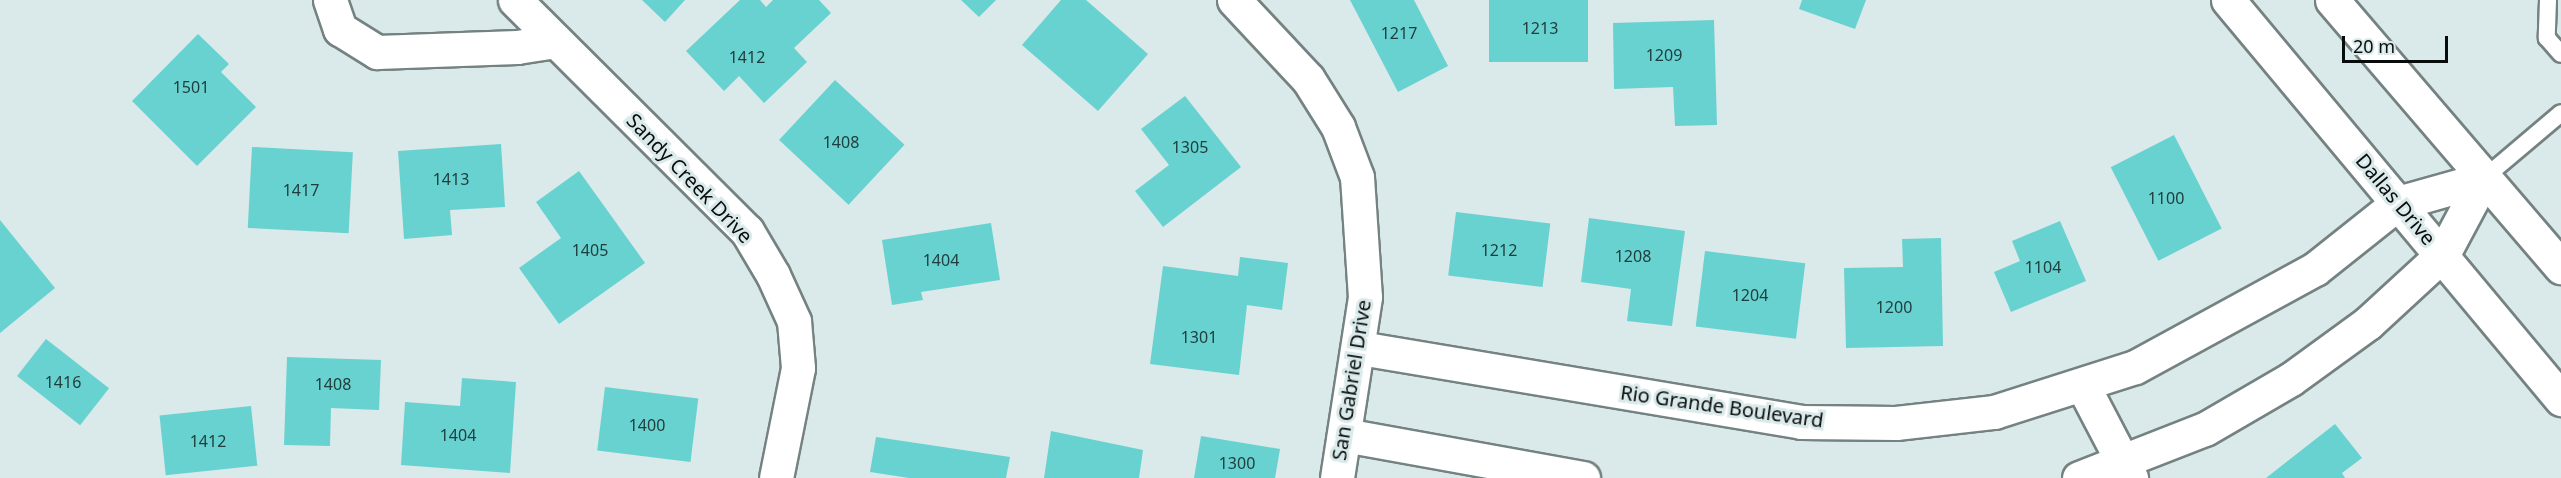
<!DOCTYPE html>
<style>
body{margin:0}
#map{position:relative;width:2561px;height:478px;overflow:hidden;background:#dae9e9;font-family:"Noto Sans",sans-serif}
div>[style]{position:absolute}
.building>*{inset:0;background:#68d2d0;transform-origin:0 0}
.roads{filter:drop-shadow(2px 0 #748281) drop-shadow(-2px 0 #748281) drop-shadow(0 2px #748281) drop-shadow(0 -2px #748281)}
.service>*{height:16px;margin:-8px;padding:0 8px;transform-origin:8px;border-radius:8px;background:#fff}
.minor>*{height:33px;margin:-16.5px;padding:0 16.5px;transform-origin:16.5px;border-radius:16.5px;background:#fff}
.primary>*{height:33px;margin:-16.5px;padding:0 16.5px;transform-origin:16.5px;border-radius:16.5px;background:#fff}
span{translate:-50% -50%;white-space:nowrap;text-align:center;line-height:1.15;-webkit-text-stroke:6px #dae9e9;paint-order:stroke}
.number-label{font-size:16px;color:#203e3d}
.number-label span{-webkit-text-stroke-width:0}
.street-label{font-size:20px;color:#080d0c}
.scale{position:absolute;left:2342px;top:36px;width:106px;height:27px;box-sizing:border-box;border:3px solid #080d0c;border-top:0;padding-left:8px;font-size:18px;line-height:21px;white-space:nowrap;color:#080d0c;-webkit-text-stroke:4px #dae9e9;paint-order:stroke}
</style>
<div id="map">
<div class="building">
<i style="clip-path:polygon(642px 0,685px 0,665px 22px)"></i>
<i style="clip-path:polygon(740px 0,760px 0,766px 7px,773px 0,819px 0,831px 13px,794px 48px,807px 62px,764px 103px,739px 76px,724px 91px,686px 51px)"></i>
<i style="clip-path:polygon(961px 0,996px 0,979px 17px)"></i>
<i style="clip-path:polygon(1061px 0,1086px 0,1148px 54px,1098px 111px,1022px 45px)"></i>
<i style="clip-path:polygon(1350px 0,1414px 0,1448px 66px,1398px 92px)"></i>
<i style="left:1489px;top:0;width:99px;height:62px"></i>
<i style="clip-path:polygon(1802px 0,1866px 0,1855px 29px,1799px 9px)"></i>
<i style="clip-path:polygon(1714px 20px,1717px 125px,1675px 126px,1673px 87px,1614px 89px,1613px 23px)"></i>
<i style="clip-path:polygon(198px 34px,229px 64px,221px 72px,256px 107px,197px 166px,132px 101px)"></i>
<i style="left:835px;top:80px;width:95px;height:82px;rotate:43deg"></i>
<i style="clip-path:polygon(1185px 96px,1241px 167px,1163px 227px,1135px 191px,1169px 165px,1141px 129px)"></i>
<i style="left:2174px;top:135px;width:105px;height:71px;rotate:63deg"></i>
<i style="clip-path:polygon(501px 144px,505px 207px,450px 210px,452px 235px,404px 239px,398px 151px)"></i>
<i style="left:252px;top:147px;width:101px;height:81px;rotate:3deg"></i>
<i style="clip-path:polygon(579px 171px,645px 263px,559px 324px,519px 268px,561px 238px,536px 202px)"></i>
<i style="left:1456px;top:212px;width:95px;height:64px;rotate:7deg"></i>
<i style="clip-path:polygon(1589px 218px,1685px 231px,1672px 326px,1627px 321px,1631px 289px,1581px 282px)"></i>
<i style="clip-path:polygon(0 220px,55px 288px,0 333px)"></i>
<i style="clip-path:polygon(2060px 221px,2086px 281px,2011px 312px,1994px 272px,2020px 261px,2012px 241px)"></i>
<i style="clip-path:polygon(991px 223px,1000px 280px,921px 292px,923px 300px,892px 305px,882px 240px)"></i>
<i style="clip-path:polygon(1941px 238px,1943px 346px,1846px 348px,1844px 268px,1903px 267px,1902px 239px)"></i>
<i style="left:1705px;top:251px;width:101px;height:76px;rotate:7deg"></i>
<i style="clip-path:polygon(1240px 257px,1288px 263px,1282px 310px,1247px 305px,1239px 375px,1150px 364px,1163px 266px,1238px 276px)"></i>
<i style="left:46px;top:339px;width:80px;height:47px;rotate:38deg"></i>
<i style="clip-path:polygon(287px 357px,381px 360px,379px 410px,331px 408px,330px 446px,284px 445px)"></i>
<i style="clip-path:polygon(462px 378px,516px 382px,510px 473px,401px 465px,405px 402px,460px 406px)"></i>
<i style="left:605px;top:387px;width:94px;height:64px;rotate:7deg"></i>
<i style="left:251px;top:406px;width:60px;height:92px;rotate:84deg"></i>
<i style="clip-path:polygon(2335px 424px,2362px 458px,2342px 473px,2345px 478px,2266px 478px)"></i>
<i style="clip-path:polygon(1051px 431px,1143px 450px,1139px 478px,1044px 478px)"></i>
<i style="clip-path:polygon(1201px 436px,1280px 449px,1275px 478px,1194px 478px)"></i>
<i style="clip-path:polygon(876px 437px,1010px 457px,1006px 478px,909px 478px,870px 472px)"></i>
</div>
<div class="roads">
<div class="service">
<i style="left:2548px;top:0;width:38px;rotate:92deg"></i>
<i style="left:2547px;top:38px;width:21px;rotate:49deg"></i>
<i style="left:2483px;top:179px;width:102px;rotate:-40.2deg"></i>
</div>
<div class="minor">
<i style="left:330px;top:0;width:31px;rotate:71deg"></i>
<i style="left:340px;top:29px;width:44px;rotate:31.9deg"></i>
<i style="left:377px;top:52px;width:140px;rotate:-2deg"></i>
<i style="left:517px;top:47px;width:36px;rotate:-9deg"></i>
<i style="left:515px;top:0;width:327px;rotate:44.9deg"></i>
<i style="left:747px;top:231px;width:51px;rotate:59.4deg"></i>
<i style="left:773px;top:275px;width:51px;rotate:65.5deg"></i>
<i style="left:794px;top:321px;width:47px;rotate:85.1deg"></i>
<i style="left:798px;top:368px;width:112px;rotate:101.3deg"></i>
<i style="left:1234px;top:0;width:108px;rotate:46.9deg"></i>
<i style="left:1308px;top:79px;width:57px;rotate:58deg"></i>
<i style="left:1338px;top:127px;width:53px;rotate:69.2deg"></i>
<i style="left:1357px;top:177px;width:120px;rotate:86.2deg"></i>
<i style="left:1365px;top:297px;width:183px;rotate:98.8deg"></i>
<i style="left:1360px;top:348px;width:447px;rotate:9.5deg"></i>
<i style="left:1801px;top:422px;width:95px;rotate:0.6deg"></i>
<i style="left:1896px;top:423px;width:99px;rotate:-6.4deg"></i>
<i style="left:1994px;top:412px;width:148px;rotate:-17.7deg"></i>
<i style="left:2135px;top:367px;width:205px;rotate:-28.6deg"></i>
<i style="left:2315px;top:269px;width:106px;rotate:-38.5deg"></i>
<i style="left:2398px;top:203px;width:88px;rotate:-15.8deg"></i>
<i style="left:2083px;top:386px;width:104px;rotate:62.4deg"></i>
<i style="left:1344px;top:435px;width:243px;rotate:10.2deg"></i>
<i style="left:2079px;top:478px;width:135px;rotate:-21.3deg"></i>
<i style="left:2205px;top:429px;width:99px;rotate:-30.2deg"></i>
<i style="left:2291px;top:379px;width:95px;rotate:-36deg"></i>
<i style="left:2368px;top:323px;width:102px;rotate:-42.6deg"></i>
<i style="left:2443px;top:254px;width:85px;rotate:-61.9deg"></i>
</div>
<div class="primary">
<i style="left:2228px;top:0;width:520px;rotate:50.15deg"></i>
<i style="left:2332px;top:0;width:352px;rotate:49.4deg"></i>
</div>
</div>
<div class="number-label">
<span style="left:1540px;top:28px">1213</span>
<span style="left:1399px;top:33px">1217</span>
<span style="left:1664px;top:55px">1209</span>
<span style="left:747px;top:57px">1412</span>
<span style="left:191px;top:87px">1501</span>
<span style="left:841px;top:142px">1408</span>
<span style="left:1190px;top:147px">1305</span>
<span style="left:451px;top:179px">1413</span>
<span style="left:301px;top:190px">1417</span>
<span style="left:2166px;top:198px">1100</span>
<span style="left:590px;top:250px">1405</span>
<span style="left:1499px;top:250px">1212</span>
<span style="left:1633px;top:256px">1208</span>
<span style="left:941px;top:260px">1404</span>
<span style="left:2043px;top:267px">1104</span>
<span style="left:1750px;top:295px">1204</span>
<span style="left:1894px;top:307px">1200</span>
<span style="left:1199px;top:337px">1301</span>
<span style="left:63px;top:382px">1416</span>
<span style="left:333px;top:384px">1408</span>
<span style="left:647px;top:425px">1400</span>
<span style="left:458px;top:435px">1404</span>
<span style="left:208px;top:441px">1412</span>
<span style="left:1237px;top:463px">1300</span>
</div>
<div class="street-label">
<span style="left:690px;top:178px;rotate:46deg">Sandy Creek Drive</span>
<span style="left:2396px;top:199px;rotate:50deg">Dallas Drive</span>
<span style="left:1351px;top:380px;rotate:-81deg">San Gabriel Drive</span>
<span style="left:1722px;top:406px;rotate:8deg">Rio Grande Boulevard</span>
</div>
<div class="scale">20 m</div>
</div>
